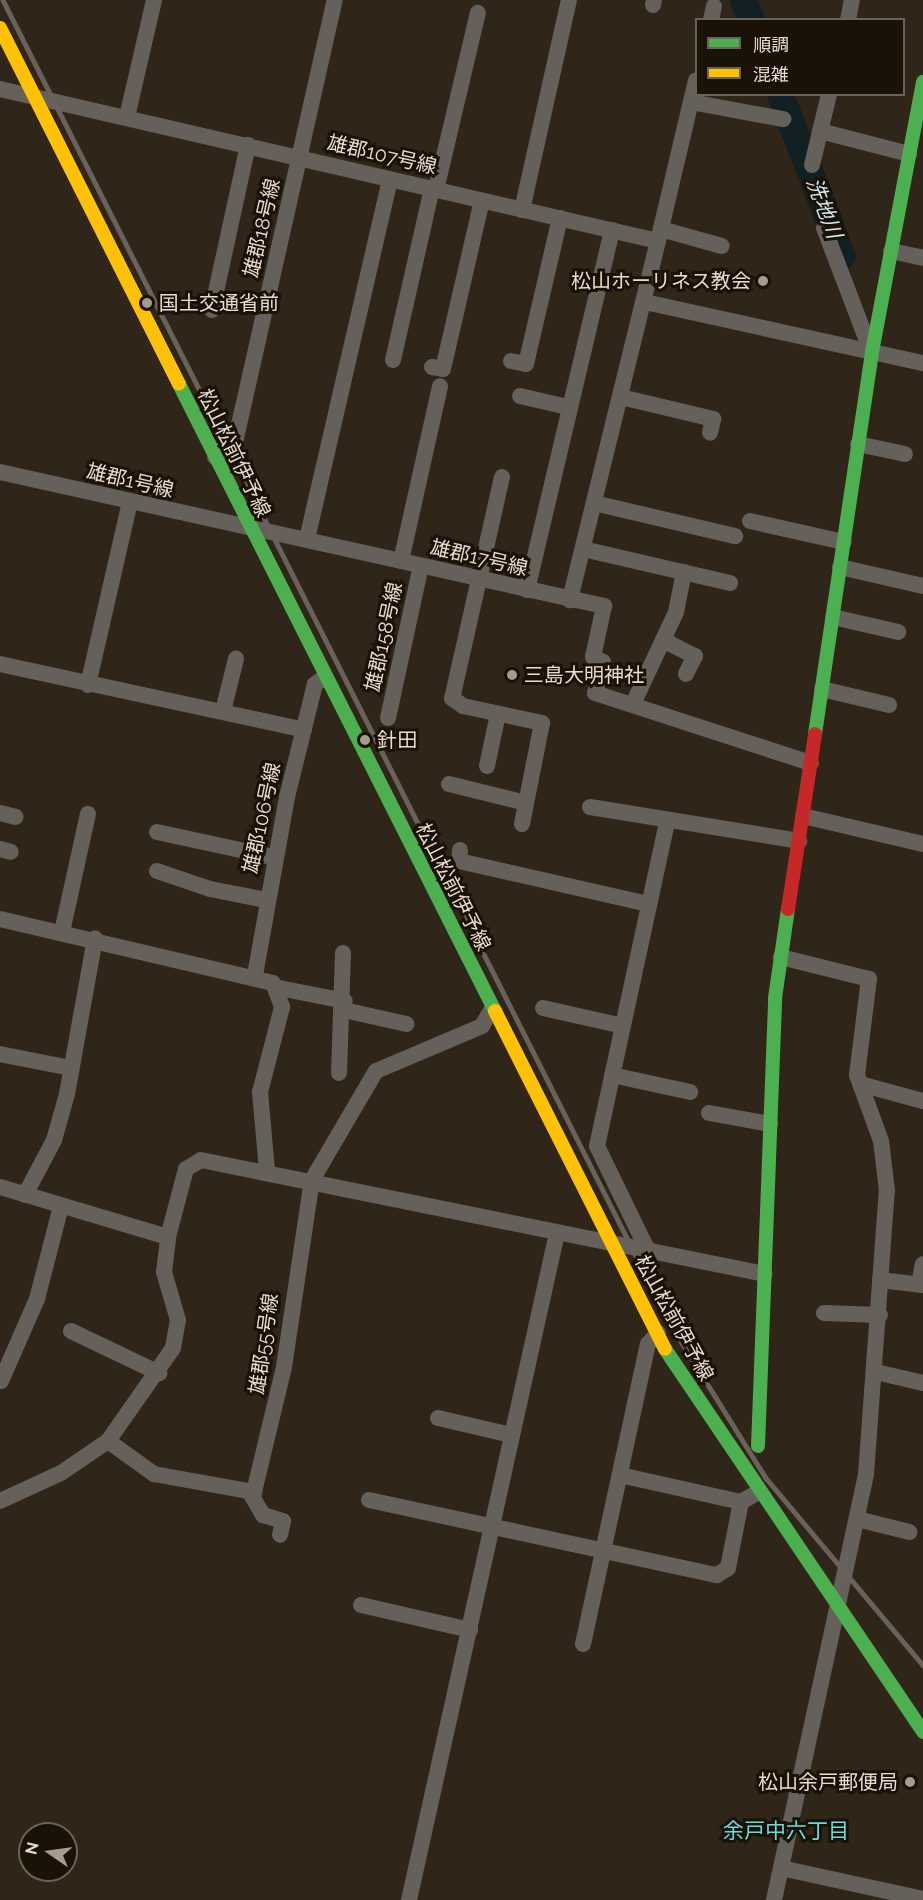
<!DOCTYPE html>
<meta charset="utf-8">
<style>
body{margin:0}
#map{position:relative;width:923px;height:1900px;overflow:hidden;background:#2f2519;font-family:Raleway,"Noto Sans JP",sans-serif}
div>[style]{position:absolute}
.river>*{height:27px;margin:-13.5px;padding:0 13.5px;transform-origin:13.5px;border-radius:13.5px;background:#122024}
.street>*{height:16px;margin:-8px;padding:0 8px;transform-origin:8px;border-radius:8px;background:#66605a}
.fast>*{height:14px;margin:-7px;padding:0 7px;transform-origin:7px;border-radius:7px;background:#4caf50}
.slow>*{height:14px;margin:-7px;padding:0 7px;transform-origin:7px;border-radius:7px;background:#ffc107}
.jam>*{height:14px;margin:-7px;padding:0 7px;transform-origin:7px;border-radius:7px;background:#c62828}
.rail>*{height:4.5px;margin:-2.25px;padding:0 2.25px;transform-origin:2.25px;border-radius:2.25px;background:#6a625a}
.dots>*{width:16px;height:16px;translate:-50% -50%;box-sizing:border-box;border:3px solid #1a1107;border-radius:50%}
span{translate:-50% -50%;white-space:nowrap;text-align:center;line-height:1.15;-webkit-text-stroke:6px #1a1107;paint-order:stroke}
.street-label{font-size:20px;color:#e8dbcd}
.poi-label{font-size:20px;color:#e8dbcd}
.right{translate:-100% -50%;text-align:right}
.left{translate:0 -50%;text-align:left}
.water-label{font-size:21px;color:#cde6f1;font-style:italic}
.neighbourhood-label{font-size:21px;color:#6ddade}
.legend{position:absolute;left:695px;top:18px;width:210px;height:78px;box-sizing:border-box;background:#1a1107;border:2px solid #6c6256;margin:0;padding:8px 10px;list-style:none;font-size:18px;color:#e8dbcd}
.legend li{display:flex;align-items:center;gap:12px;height:30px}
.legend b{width:30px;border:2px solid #6c6256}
.north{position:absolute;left:18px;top:1822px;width:60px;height:60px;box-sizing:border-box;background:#1a1107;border:2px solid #6c6256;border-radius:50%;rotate:283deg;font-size:16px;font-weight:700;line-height:24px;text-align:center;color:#e8dbcd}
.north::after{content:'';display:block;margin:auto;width:21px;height:27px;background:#a79b8e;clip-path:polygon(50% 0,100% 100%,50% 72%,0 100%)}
</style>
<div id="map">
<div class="river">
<i style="left:743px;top:0;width:22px;rotate:68deg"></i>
<i style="left:780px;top:94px;width:173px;rotate:69.1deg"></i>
</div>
<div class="street">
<i style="left:653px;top:5px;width:5px;rotate:-79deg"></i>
<i style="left:711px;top:20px;width:14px;rotate:-78deg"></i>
<i style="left:848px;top:20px;width:20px;rotate:-79deg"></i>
<i style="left:0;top:89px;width:675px;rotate:13.01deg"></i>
<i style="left:658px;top:241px;width:370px;rotate:103.8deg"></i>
<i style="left:691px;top:102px;width:94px;rotate:10.5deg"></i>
<i style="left:127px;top:117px;width:120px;rotate:-77deg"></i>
<i style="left:820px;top:131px;width:92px;rotate:14.5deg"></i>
<i style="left:812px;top:165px;width:73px;rotate:-76.5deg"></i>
<i style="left:436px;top:190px;width:182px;rotate:-76.7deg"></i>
<i style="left:522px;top:210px;width:215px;rotate:-77.4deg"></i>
<i style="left:824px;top:228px;width:132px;rotate:69.1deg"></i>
<i style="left:661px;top:229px;width:63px;rotate:15.6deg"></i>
<i style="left:658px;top:241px;width:165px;rotate:-76.7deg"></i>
<i style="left:891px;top:251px;width:33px;rotate:12deg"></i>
<i style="left:645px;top:302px;width:285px;rotate:12.4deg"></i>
<i style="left:212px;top:310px;width:169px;rotate:-77.7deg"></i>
<i style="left:393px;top:360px;width:175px;rotate:-77.2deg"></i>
<i style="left:511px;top:361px;width:15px;rotate:11deg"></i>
<i style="left:526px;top:364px;width:150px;rotate:-76.9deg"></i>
<i style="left:432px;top:367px;width:11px;rotate:10deg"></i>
<i style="left:443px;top:369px;width:173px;rotate:-77deg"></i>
<i style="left:520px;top:396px;width:49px;rotate:12.9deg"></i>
<i style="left:621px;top:397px;width:95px;rotate:13.4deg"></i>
<i style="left:713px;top:419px;width:14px;rotate:102deg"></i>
<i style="left:858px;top:444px;width:48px;rotate:12deg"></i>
<i style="left:215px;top:457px;width:28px;rotate:-42deg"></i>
<i style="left:236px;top:438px;width:449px;rotate:-77.3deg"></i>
<i style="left:0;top:472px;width:619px;rotate:12.51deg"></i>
<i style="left:604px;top:606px;width:52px;rotate:102.2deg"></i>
<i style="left:593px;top:657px;width:11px;rotate:27deg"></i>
<i style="left:603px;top:662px;width:32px;rotate:104deg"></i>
<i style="left:595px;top:693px;width:227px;rotate:18deg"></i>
<i style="left:502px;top:477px;width:227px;rotate:102.7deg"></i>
<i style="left:452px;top:698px;width:14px;rotate:36deg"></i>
<i style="left:463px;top:706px;width:81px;rotate:12.1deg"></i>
<i style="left:542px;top:723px;width:103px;rotate:101.2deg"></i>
<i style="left:594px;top:503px;width:145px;rotate:13.2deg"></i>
<i style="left:750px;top:521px;width:96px;rotate:12.6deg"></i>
<i style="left:307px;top:539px;width:369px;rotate:-77deg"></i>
<i style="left:583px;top:549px;width:151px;rotate:13deg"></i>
<i style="left:401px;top:561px;width:179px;rotate:-77.4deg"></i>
<i style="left:840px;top:567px;width:85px;rotate:12.9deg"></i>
<i style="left:527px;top:590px;width:370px;rotate:-76.7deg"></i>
<i style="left:833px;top:617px;width:67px;rotate:13deg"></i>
<i style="left:663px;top:640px;width:36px;rotate:27deg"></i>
<i style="left:695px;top:656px;width:20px;rotate:117deg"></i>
<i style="left:0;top:664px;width:311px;rotate:12.2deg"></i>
<i style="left:88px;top:685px;width:188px;rotate:-77.1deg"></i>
<i style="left:822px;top:689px;width:69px;rotate:13.4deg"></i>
<i style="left:633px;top:704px;width:102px;rotate:-64.9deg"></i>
<i style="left:676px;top:612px;width:41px;rotate:-78.7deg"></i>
<i style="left:223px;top:711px;width:54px;rotate:-76deg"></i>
<i style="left:388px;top:718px;width:156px;rotate:-77.8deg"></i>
<i style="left:487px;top:766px;width:53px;rotate:-78.1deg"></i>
<i style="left:449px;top:784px;width:79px;rotate:13.9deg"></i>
<i style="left:590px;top:807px;width:212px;rotate:9.2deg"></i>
<i style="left:0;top:813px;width:16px;rotate:14deg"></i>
<i style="left:803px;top:816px;width:123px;rotate:13.1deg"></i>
<i style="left:157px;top:832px;width:119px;rotate:12.2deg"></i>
<i style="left:0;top:849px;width:11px;rotate:15deg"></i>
<i style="left:460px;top:850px;width:11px;rotate:95deg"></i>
<i style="left:459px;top:861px;width:195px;rotate:12.8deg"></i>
<i style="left:157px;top:871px;width:56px;rotate:18.8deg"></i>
<i style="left:210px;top:889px;width:57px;rotate:11.1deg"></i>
<i style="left:0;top:919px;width:280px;rotate:13.2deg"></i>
<i style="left:273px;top:983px;width:26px;rotate:69deg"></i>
<i style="left:282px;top:1007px;width:88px;rotate:104.5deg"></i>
<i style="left:260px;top:1092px;width:78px;rotate:84.9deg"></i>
<i style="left:62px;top:932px;width:121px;rotate:-77.6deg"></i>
<i style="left:255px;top:975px;width:181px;rotate:-79.8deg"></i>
<i style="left:287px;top:797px;width:116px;rotate:-76.1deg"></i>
<i style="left:315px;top:684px;width:12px;rotate:-35deg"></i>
<i style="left:279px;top:988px;width:67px;rotate:11.1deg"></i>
<i style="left:543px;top:1008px;width:82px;rotate:12.7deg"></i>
<i style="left:344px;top:1010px;width:64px;rotate:12.7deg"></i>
<i style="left:0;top:1054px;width:72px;rotate:11.2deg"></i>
<i style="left:339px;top:1073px;width:120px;rotate:-88.1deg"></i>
<i style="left:612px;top:1075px;width:80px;rotate:12.3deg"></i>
<i style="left:860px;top:1084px;width:65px;rotate:15.1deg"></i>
<i style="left:709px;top:1113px;width:62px;rotate:10.2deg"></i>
<i style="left:0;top:1187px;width:175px;rotate:16.6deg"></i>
<i style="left:168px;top:1237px;width:70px;rotate:-75.2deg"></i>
<i style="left:186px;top:1169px;width:17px;rotate:-31deg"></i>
<i style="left:201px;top:1160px;width:575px;rotate:11.43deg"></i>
<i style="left:25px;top:1195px;width:62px;rotate:-62.2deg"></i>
<i style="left:54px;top:1140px;width:48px;rotate:-74.2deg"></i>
<i style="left:67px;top:1094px;width:158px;rotate:-79.8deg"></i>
<i style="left:648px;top:1251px;width:117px;rotate:-115.9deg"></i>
<i style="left:597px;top:1146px;width:331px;rotate:-77.8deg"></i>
<i style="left:880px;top:1280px;width:43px;rotate:6.6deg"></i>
<i style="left:919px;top:1284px;width:20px;rotate:-79deg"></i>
<i style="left:824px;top:1313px;width:56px;rotate:2deg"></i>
<i style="left:71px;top:1331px;width:98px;rotate:25.5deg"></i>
<i style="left:876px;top:1372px;width:48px;rotate:13.2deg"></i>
<i style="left:1px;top:1381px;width:90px;rotate:-66.3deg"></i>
<i style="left:37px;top:1299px;width:96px;rotate:-75.5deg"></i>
<i style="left:438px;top:1418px;width:75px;rotate:13.1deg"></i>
<i style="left:108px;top:1441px;width:113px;rotate:-55deg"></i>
<i style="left:173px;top:1348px;width:28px;rotate:-80deg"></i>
<i style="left:178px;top:1320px;width:50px;rotate:-106.3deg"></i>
<i style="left:164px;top:1272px;width:35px;rotate:-83deg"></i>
<i style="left:620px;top:1475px;width:124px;rotate:12.6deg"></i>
<i style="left:249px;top:1491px;width:28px;rotate:60deg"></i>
<i style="left:263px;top:1515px;width:21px;rotate:17deg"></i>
<i style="left:283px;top:1521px;width:14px;rotate:102deg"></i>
<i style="left:369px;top:1500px;width:356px;rotate:12.2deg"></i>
<i style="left:717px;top:1575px;width:13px;rotate:-32deg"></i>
<i style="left:728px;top:1568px;width:67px;rotate:-78.9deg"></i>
<i style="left:741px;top:1502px;width:20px;rotate:-30deg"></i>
<i style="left:0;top:1501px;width:67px;rotate:-24.7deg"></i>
<i style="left:61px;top:1473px;width:57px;rotate:-34.2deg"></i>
<i style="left:108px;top:1441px;width:57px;rotate:35.7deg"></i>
<i style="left:154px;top:1474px;width:102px;rotate:10.2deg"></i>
<i style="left:254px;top:1492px;width:129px;rotate:-76.5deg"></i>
<i style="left:284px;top:1367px;width:189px;rotate:-81.5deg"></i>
<i style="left:312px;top:1180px;width:126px;rotate:-59.6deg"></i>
<i style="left:376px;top:1071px;width:115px;rotate:-23deg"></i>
<i style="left:482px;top:1026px;width:20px;rotate:-60deg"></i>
<i style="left:857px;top:1519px;width:54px;rotate:14deg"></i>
<i style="left:361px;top:1605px;width:112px;rotate:12.9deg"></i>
<i style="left:583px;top:1644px;width:307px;rotate:-77.8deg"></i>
<i style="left:648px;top:1344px;width:15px;rotate:-48deg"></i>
<i style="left:781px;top:1868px;width:145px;rotate:12.3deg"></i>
<i style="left:409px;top:1900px;width:683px;rotate:-77.49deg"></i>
<i style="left:774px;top:1900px;width:436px;rotate:-77.8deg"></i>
<i style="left:866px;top:1474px;width:284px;rotate:-85.8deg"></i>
<i style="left:887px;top:1191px;width:50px;rotate:-96.8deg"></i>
<i style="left:881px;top:1141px;width:70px;rotate:-110deg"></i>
<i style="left:857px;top:1075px;width:97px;rotate:-82.9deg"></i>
<i style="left:869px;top:979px;width:91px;rotate:-166deg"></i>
</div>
<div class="fast">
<i style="left:179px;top:384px;width:702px;rotate:63.25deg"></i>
<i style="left:815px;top:734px;width:386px;rotate:-81.5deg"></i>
<i style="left:872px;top:352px;width:275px;rotate:-79.3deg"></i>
<i style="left:665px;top:1349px;width:462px;rotate:56deg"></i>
<i style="left:758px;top:1446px;width:448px;rotate:-87.8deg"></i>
<i style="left:775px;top:998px;width:90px;rotate:-81.7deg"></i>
</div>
<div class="slow">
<i style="left:0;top:28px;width:398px;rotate:63.3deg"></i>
<i style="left:495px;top:1011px;width:378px;rotate:63.3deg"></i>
</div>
<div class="jam">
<i style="left:788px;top:909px;width:177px;rotate:-81.2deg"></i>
</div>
<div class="rail">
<i style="left:3px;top:0;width:1486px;rotate:63.25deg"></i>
<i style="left:672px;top:1327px;width:178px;rotate:58.1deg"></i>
<i style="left:766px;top:1478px;width:244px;rotate:50deg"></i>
</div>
<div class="dots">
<i style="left:763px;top:281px;background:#a79b8e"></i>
<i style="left:147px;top:303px;background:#a79b8e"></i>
<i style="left:512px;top:675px;background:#a79b8e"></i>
<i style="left:365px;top:740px;background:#a79b8e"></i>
<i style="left:910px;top:1782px;background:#a79b8e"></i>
</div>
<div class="street-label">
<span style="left:382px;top:155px;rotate:13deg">雄郡107号線</span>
<span style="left:262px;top:228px;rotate:-77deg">雄郡18号線</span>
<span style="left:234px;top:453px;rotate:64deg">松山松前伊予線</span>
<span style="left:130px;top:481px;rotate:13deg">雄郡1号線</span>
<span style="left:479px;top:558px;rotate:13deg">雄郡17号線</span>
<span style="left:384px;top:637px;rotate:-78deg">雄郡158号線</span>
<span style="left:262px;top:818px;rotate:-78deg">雄郡106号線</span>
<span style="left:453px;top:887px;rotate:63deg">松山松前伊予線</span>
<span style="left:674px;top:1318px;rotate:61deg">松山松前伊予線</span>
<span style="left:264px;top:1344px;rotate:-82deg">雄郡55号線</span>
</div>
<div class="poi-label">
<span class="right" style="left:751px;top:281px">松山ホーリネス教会</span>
<span class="left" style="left:159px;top:303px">国土交通省前</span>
<span class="left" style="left:524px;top:675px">三島大明神社</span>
<span class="left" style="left:377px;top:740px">針田</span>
<span class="right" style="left:898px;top:1782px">松山余戸郵便局</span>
</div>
<div class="water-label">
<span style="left:824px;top:208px;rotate:69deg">洗地川</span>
</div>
<div class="neighbourhood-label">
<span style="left:786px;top:1831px">余戸中六丁目</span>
</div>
<ul class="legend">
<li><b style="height:8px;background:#4caf50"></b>順調</li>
<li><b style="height:8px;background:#ffc107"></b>混雑</li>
</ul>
<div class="north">N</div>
</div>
